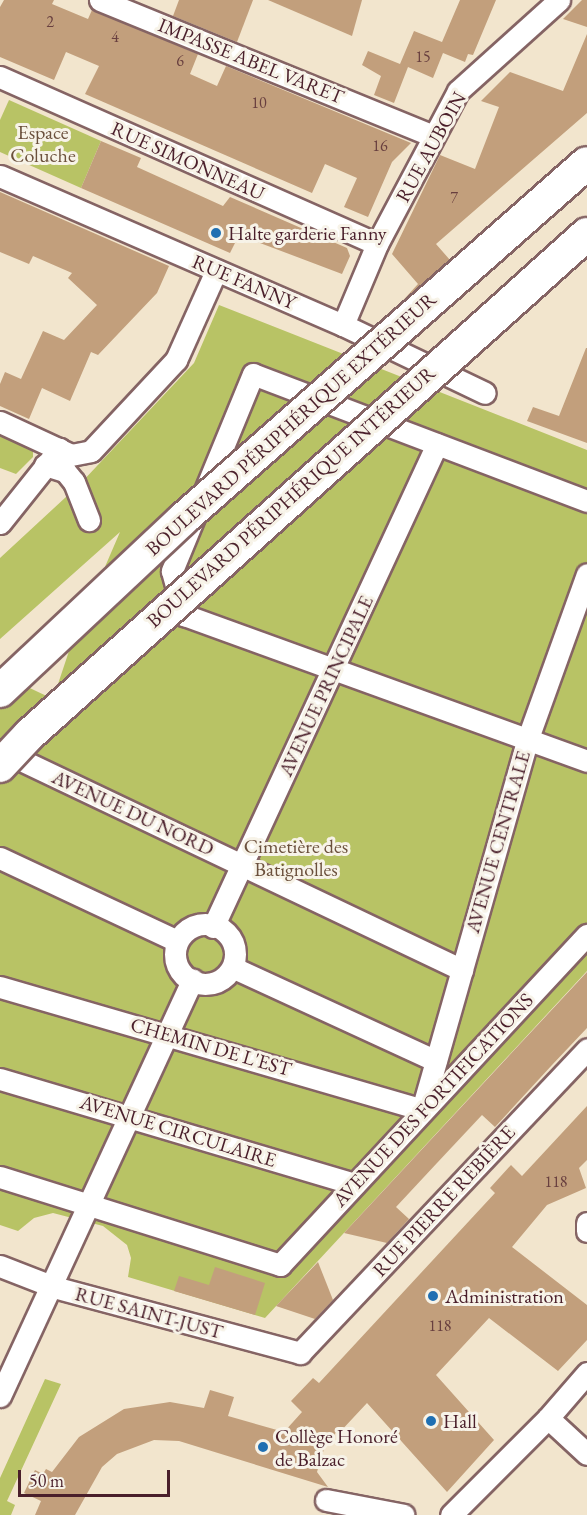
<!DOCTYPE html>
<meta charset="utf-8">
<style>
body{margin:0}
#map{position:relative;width:587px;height:1515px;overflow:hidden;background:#f2e5cd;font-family:"EB Garamond",serif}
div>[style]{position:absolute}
.green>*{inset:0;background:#b8c365}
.building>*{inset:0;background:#c29f7c}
.roads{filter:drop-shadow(2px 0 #856464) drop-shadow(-2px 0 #856464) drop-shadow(0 2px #856464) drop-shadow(0 -2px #856464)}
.minor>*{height:21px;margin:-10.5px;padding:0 10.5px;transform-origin:10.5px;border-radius:10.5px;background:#fff}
.minor>.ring{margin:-10.5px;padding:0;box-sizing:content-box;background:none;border:21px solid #fff;border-radius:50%}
.bridges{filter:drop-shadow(2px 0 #856464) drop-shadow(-2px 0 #856464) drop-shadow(0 2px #856464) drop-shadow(0 -2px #856464)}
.highway-bridge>*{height:32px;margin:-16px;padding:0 16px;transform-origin:16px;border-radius:16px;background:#fff}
.dots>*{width:16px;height:16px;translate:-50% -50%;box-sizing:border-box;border:3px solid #f7f3e8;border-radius:50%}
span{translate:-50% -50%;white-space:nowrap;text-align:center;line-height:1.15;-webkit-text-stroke:6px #f7f3e8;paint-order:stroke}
.number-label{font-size:16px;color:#683f3f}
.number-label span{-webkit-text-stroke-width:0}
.street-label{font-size:20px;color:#4a1f2b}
.park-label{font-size:20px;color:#6b503c}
.poi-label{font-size:20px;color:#4a1f2b}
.left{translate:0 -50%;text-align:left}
.scale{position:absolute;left:18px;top:1470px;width:152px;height:27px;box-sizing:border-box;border:3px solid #4a1f2b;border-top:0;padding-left:8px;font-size:18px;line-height:21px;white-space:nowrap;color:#4a1f2b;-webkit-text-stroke:4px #f7f3e8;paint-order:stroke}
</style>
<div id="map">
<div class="green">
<i style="clip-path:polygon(9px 100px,101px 141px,81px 188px,0 152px,0 120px)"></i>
<i style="clip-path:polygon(219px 305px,587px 450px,587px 971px,265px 1318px,128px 1277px,131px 1258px,127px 1245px,103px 1226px,53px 1213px,34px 1218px,18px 1231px,0 1225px,0 674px,53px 699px,70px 648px,120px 532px,0 639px,0 558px,80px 484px,194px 363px)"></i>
<i style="clip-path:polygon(0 432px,33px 450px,33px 457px,16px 474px,0 468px)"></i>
<i style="clip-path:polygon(45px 1379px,61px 1384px,7px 1501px,15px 1505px,11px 1515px,0 1515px,0 1478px)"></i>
</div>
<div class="building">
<i style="clip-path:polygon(4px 0,54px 0,52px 4px,88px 19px,92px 10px,198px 54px,190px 74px,217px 86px,226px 66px,411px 143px,392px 162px,368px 217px,344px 207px,357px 178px,325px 164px,312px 193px,85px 94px,99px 66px,66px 52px,54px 80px,0 57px,0 7px)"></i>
<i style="clip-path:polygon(179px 0,253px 0,237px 42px,173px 16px)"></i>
<i style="clip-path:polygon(268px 0,362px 0,352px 36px)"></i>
<i style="clip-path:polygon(460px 0,496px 0,473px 55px,468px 54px,465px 62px,443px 53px,433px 78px,408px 67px,394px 103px,374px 95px,381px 76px,362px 65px,368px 51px,400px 64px,414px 31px,442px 42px)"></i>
<i style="clip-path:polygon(582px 0,587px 0,587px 27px,563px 19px)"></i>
<i style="clip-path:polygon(587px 34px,587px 113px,436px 244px,450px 260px,396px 308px,418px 284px,392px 254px,440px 155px,475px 169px,499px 107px,481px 101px,510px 72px,563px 91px)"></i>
<i style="clip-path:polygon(101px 141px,141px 158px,137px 167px,223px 206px,230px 197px,347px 248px,350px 256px,342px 274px,239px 235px,230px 253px,81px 188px)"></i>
<i style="clip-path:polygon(0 192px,169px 266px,157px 293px,98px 355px,91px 352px,70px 401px,42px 388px,29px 419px,0 406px,0 384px,5px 372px,21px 379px,43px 331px,64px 340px,97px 305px,68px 278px,72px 273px,33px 256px,29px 264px,0 252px)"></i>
<i style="clip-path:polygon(586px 348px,587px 348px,587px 443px,527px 421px,533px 407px,559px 416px)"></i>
<i style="clip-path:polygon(587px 972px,587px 1028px,552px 1065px,495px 1127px,482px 1115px,437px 1163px,396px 1207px,409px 1219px,387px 1243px,344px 1233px)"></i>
<i style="clip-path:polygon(587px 1106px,587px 1160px,579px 1168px,586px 1188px,547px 1205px,512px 1247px,587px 1305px,587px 1340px,558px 1371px,489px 1318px,436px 1375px,494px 1440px,447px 1492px,367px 1403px,339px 1433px,337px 1431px,324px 1449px,317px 1472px,328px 1487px,179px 1441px,154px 1440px,117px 1454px,102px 1467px,75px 1515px,35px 1515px,41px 1501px,24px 1493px,35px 1470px,43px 1474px,46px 1469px,52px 1472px,79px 1437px,124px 1409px,170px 1402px,204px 1408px,210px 1390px,234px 1397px,228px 1416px,284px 1432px,302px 1412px,291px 1401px,313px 1378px,319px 1383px,495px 1193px,490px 1188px,511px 1165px,522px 1176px)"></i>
<i style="clip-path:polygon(318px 1262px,333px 1300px,315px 1319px,276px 1306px)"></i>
<i style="clip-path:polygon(215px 1267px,265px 1283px,255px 1315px,174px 1291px,179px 1276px,209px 1285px)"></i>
</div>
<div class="roads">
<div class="minor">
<i style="left:100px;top:0;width:360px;rotate:22.2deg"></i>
<i style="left:0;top:77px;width:412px;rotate:23.9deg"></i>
<i style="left:0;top:176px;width:374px;rotate:23.5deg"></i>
<i style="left:343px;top:325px;width:157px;rotate:25.6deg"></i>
<i style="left:343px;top:325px;width:88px;rotate:-67.2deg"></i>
<i style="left:377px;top:244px;width:173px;rotate:-62.1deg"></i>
<i style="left:458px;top:91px;width:136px;rotate:-42deg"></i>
<i style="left:0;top:422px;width:78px;rotate:24.9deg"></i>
<i style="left:71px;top:455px;width:20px;rotate:-11deg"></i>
<i style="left:91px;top:451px;width:125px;rotate:-47deg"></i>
<i style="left:176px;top:360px;width:98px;rotate:-65.8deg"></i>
<i style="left:45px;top:465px;width:21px;rotate:17deg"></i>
<i style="left:65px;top:471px;width:14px;rotate:51deg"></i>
<i style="left:74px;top:482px;width:41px;rotate:68.5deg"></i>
<i style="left:587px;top:501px;width:357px;rotate:-159.2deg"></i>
<i style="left:253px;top:374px;width:213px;rotate:112.4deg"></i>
<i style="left:172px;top:571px;width:46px;rotate:74.7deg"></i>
<i style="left:184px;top:615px;width:429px;rotate:19.9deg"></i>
<i style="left:0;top:523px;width:95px;rotate:-51.4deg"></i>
<i style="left:0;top:750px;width:512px;rotate:25.46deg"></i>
<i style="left:0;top:858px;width:193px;rotate:25.1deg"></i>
<i class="ring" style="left:175px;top:924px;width:39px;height:39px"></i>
<i style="left:213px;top:927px;width:532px;rotate:-65.12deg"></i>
<i style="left:234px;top:968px;width:222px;rotate:24.7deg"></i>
<i style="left:0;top:987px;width:440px;rotate:16.2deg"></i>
<i style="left:0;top:1079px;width:370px;rotate:16.5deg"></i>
<i style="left:422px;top:1110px;width:387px;rotate:-74.1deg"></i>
<i style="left:528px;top:738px;width:174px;rotate:-70.2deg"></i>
<i style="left:0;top:1177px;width:294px;rotate:17.4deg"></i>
<i style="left:280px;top:1265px;width:451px;rotate:-47.1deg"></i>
<i style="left:587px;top:1223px;width:8px;rotate:90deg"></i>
<i style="left:0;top:1266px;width:58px;rotate:21.3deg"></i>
<i style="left:54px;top:1287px;width:255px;rotate:15deg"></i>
<i style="left:300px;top:1353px;width:418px;rotate:-46.6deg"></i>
<i style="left:587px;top:1373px;width:60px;rotate:130.9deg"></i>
<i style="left:548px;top:1418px;width:53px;rotate:42.7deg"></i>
<i style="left:0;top:1396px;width:459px;rotate:-65.2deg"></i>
<i style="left:326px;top:1500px;width:79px;rotate:10.9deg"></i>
<i style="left:451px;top:1515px;width:137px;rotate:-45deg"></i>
</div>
</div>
<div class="bridges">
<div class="highway-bridge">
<i style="left:0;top:691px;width:251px;rotate:-43.2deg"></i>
<i style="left:183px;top:519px;width:538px;rotate:-41.39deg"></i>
<i style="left:0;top:766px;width:42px;rotate:-46.9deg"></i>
<i style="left:29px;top:735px;width:750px;rotate:-41.92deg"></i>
</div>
</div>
<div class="dots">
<i style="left:216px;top:233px;background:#1f6fb2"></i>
<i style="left:433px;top:1296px;background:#1f6fb2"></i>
<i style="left:431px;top:1421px;background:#1f6fb2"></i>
<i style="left:263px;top:1447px;background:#1f6fb2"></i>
</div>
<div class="number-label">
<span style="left:50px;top:22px">2</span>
<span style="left:115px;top:37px">4</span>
<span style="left:423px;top:57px">15</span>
<span style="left:180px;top:61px">6</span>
<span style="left:259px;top:103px">10</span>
<span style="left:380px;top:146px">16</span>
<span style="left:454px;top:198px">7</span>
<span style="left:556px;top:1182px">118</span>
<span style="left:440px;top:1326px">118</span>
</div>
<div class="street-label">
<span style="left:251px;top:61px;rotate:22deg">IMPASSE ABEL VARET</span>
<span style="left:431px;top:147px;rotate:-61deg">RUE AUBOIN</span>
<span style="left:188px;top:161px;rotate:24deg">RUE SIMONNEAU</span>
<span style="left:244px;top:282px;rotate:23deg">RUE FANNY</span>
<span style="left:291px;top:424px;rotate:-42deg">BOULEVARD PÉRIPHÉRIQUE EXTÉRIEUR</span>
<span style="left:291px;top:497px;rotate:-42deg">BOULEVARD PÉRIPHÉRIQUE INTÉRIEUR</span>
<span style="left:326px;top:686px;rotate:-65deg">AVENUE PRINCIPALE</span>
<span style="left:133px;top:813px;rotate:25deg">AVENUE DU NORD</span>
<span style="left:498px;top:842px;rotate:-74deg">AVENUE CENTRALE</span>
<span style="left:211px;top:1047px;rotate:16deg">CHEMIN DE L'EST</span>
<span style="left:433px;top:1100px;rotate:-47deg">AVENUE DES FORTIFICATIONS</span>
<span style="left:178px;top:1131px;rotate:17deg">AVENUE CIRCULAIRE</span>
<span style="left:444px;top:1201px;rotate:-47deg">RUE PIERRE REBIÈRE</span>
<span style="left:149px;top:1313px;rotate:15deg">RUE SAINT-JUST</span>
</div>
<div class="park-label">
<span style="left:43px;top:144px">Espace<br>Coluche</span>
<span style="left:296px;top:858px">Cimetière des<br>Batignolles</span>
</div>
<div class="poi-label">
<span class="left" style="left:228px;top:233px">Halte garderie Fanny</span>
<span class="left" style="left:445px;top:1296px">Administration</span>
<span class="left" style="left:443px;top:1421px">Hall</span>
<span class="left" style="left:275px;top:1448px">Collège Honoré<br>de Balzac</span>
</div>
<div class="scale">50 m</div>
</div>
